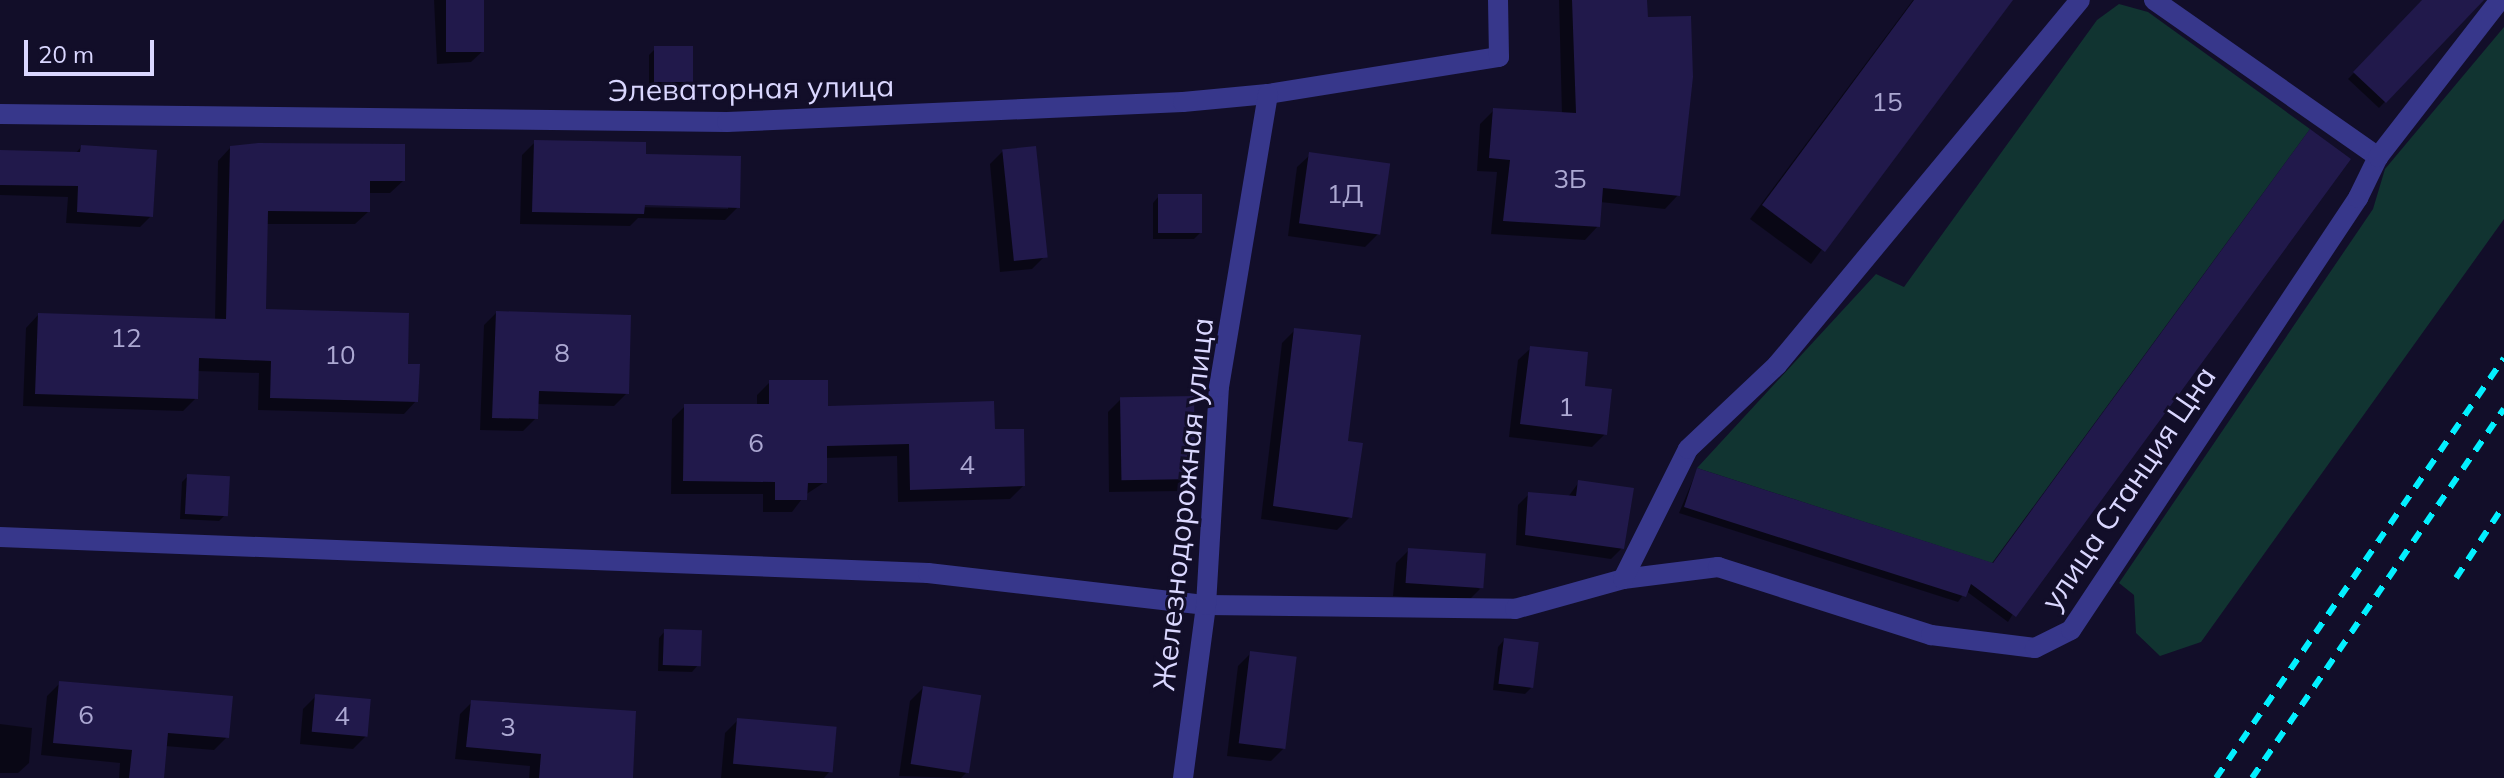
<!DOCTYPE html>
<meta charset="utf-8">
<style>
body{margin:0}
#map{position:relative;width:2504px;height:778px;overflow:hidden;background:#120e29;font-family:Mulish,sans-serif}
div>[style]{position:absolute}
.green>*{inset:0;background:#113431}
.shadow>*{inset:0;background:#0007}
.building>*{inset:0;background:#21194b;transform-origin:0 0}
.minor>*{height:20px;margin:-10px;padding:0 10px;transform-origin:10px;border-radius:10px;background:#37378b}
.rail>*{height:6px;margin-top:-3px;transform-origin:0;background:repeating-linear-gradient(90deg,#03f0ff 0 12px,transparent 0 22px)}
span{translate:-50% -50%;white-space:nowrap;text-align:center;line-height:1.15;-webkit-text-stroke:6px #120e29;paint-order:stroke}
.number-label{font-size:26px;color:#aca8d2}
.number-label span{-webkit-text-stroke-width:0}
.street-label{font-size:30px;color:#dad7ff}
.scale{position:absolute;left:24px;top:40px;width:130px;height:36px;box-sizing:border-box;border:4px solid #dad7ff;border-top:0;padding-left:10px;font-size:24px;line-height:28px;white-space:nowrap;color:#dad7ff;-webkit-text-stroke:6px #120e29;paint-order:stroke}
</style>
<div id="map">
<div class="green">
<i style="clip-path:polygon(2119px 4px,2148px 12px,2310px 129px,1992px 563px,1697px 468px,1876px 274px,1904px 287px,2097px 20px)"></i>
<i style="clip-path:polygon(2504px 27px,2504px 219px,2201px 642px,2160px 656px,2136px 633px,2134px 595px,2119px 583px,2373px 209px,2385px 169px)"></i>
</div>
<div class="shadow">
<i style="clip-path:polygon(434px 0,482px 0,484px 50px,471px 62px,437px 64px)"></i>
<i style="clip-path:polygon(1559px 0,1645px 0,1678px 195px,1665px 209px,1600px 202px,1598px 226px,1585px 240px,1491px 234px,1497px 172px,1477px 171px,1480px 124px,1493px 111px,1562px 115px)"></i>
<i style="clip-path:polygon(1913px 0,2010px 0,1811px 264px,1750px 219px)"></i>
<i style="clip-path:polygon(2425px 0,2441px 0,2462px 21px,2379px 108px,2348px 79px)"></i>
<i style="clip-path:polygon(655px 49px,691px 81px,685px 88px,649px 88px,649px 55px)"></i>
<i style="clip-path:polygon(2304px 138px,2008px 622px,1966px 591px,1958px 602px,1679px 513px,1697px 470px,1992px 564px)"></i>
<i style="clip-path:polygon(evenodd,535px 142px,644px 156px,738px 207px,725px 220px,638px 218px,630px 226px,520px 224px,522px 155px,535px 142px,635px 203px,728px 205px,728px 209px,635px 207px,635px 203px)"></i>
<i style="clip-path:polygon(81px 147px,151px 216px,140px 227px,66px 223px,68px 197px,0 195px,0 152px,75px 154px)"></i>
<i style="clip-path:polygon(230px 148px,403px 181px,390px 193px,368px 193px,368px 212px,355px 224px,266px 224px,264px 311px,406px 366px,416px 401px,404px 414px,258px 410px,259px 373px,197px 371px,196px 398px,183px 411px,23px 406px,26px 328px,38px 315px,215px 320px,218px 161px)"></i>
<i style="clip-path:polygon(1003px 151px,1045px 256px,1032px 269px,1000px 272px,990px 164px)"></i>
<i style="clip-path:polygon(1310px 155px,1378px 234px,1365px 247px,1288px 236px,1297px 167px)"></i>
<i style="clip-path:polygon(1159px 196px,1200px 233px,1194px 239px,1153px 239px,1153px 203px)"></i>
<i style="clip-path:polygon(496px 313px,627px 393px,614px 406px,536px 404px,536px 418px,523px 431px,480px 430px,484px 325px)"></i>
<i style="clip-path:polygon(1295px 330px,1346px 442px,1350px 517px,1337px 530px,1261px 519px,1282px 343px)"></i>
<i style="clip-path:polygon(1531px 348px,1582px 387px,1605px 434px,1592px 447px,1509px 437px,1518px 360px)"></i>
<i style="clip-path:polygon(770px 382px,826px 408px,993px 432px,1023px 486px,1010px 499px,898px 502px,897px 456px,825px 458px,825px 482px,805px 495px,792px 512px,763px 512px,763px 494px,671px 494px,672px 419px,685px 406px,757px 406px,757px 395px)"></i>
<i style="clip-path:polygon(1121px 399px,1193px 478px,1180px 491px,1109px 492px,1108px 412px)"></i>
<i style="clip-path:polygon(188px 476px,225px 515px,219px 521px,180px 519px,182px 482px)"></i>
<i style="clip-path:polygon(1579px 482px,1622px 548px,1611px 559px,1516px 545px,1518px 505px,1529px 494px,1568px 497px)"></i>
<i style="clip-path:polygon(1409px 550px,1480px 589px,1467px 602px,1393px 596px,1396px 563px)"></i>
<i style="clip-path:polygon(665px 631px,698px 665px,692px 672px,658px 671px,659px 638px)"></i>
<i style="clip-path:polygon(1504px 640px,1531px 688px,1525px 694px,1493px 690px,1498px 647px)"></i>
<i style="clip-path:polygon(1251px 653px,1284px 748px,1271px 761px,1227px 756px,1238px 666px)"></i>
<i style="clip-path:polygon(60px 683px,227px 737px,214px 750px,165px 746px,162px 778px,119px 778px,120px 763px,41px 755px,47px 696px)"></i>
<i style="clip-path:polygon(923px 688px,967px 772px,961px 778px,899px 776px,910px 701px)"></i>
<i style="clip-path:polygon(316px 696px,366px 736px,353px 749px,300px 744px,303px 709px)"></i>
<i style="clip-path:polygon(472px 702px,631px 778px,529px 778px,530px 766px,455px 759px,460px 714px)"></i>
<i style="clip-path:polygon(738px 720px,830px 771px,824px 778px,721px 778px,725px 733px)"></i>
<i style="clip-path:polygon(0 724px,32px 728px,29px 763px,18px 773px,0 773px)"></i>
</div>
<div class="building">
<i style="left:446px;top:0;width:38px;height:52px"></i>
<i style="clip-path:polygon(1572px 0,1647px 0,1648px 17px,1691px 16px,1693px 77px,1680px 196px,1603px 188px,1600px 227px,1503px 221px,1510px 160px,1489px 158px,1493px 108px,1576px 113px)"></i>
<i style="clip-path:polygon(1914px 0,2013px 0,1825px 252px,1762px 205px)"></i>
<i style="clip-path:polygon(2422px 0,2484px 0,2386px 103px,2353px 72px)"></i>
<i style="left:693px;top:46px;width:36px;height:39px;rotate:90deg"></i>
<i style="clip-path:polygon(2310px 129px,2351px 159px,2016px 617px,1971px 584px,1966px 597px,1684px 507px,1697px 468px,1993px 563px)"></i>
<i style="clip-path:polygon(534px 140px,646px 142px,646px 154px,741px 156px,740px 208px,645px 205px,644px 214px,532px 212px)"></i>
<i style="clip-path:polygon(258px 143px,405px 144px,405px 181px,370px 181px,370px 212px,268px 211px,266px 309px,409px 313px,408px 364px,420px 364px,418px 402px,270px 398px,271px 361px,199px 358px,198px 399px,35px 394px,38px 313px,226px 319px,230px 146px)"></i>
<i style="clip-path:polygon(81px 145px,157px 150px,153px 217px,77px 212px,78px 186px,0 185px,0 150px,80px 152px)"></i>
<i style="left:1036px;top:146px;width:112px;height:34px;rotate:84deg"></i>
<i style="left:1309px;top:152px;width:82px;height:72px;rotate:8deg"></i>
<i style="left:1158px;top:194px;width:44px;height:39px"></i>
<i style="clip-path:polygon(496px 311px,631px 315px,629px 394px,539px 391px,538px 419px,492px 418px)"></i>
<i style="clip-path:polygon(1294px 328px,1361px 335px,1348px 441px,1363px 443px,1352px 518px,1273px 506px)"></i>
<i style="clip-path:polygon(1530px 346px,1588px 352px,1585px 386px,1612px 389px,1607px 435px,1520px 424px)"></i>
<i style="clip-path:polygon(769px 380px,828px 380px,828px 406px,994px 401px,995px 429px,1024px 429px,1025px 486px,910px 490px,909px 444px,827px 446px,827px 483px,808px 483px,807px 500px,775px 500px,775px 482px,683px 481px,684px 404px,769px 404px)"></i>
<i style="left:1194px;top:396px;width:83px;height:74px;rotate:89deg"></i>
<i style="left:187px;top:474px;width:43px;height:40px;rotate:3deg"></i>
<i style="clip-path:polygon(1578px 480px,1634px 488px,1624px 549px,1525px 535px,1528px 492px,1576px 496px)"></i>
<i style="left:1408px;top:548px;width:78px;height:35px;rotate:4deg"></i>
<i style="left:664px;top:629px;width:38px;height:36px;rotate:2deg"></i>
<i style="left:1504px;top:638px;width:35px;height:46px;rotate:7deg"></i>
<i style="left:1250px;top:651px;width:47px;height:93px;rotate:7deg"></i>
<i style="clip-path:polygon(59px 681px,233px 696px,229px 738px,168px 733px,164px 778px,129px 778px,132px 750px,53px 743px)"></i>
<i style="left:923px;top:686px;width:59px;height:79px;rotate:9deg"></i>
<i style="left:315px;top:694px;width:56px;height:38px;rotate:5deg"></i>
<i style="clip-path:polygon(471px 700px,636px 711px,633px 778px,539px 778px,541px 754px,466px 747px)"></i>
<i style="left:737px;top:718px;width:100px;height:46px;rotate:5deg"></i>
</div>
<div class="minor">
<i style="left:2154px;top:0;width:274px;rotate:35deg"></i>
<i style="left:0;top:114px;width:727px;rotate:0.63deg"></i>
<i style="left:727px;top:122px;width:456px;rotate:-2.5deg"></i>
<i style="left:1183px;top:102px;width:85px;rotate:-5.4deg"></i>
<i style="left:1268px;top:94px;width:234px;rotate:-9.1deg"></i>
<i style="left:1499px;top:57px;width:57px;rotate:-91deg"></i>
<i style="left:0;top:537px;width:929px;rotate:2.22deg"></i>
<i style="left:928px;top:573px;width:280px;rotate:6.6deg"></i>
<i style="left:1206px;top:605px;width:309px;rotate:0.7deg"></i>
<i style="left:1515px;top:609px;width:112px;rotate:-15.5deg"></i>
<i style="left:1623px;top:579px;width:96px;rotate:-7.2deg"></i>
<i style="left:1718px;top:567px;width:224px;rotate:17.7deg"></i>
<i style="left:1931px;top:635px;width:105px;rotate:7.1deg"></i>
<i style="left:2035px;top:648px;width:40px;rotate:-26.6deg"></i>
<i style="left:2071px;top:630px;width:519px;rotate:-56.4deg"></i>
<i style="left:2358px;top:198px;width:46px;rotate:-64deg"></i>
<i style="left:2378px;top:157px;width:199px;rotate:-52.2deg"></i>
<i style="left:1623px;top:579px;width:145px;rotate:-63.4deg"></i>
<i style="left:1688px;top:449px;width:122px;rotate:-43.3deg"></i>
<i style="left:1777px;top:365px;width:474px;rotate:-50.3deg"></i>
<i style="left:1183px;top:778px;width:175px;rotate:-82.4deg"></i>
<i style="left:1206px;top:605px;width:218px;rotate:-86.6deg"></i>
<i style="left:1219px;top:387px;width:297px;rotate:-80.5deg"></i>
</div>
<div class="rail">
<i style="left:2456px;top:578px;width:87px;rotate:-56.7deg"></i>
<i style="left:2216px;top:778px;width:509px;rotate:-55.56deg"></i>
<i style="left:2252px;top:778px;width:447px;rotate:-55.7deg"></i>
</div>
<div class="number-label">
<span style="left:1887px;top:102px">15</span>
<span style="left:1570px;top:179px">3Б</span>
<span style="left:1345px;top:194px">1Д</span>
<span style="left:126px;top:338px">12</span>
<span style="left:562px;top:353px">8</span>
<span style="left:340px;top:355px">10</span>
<span style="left:1566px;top:407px">1</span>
<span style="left:756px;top:443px">6</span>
<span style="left:967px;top:465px">4</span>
<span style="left:86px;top:715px">6</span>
<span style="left:342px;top:716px">4</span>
<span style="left:508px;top:727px">3</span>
</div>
<div class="street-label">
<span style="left:751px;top:88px;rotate:-1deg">Элеваторная улица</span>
<span style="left:2128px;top:488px;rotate:-56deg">улица Станция Цна</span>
<span style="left:1183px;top:504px;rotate:-84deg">Железнодорожная улица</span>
</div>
<div class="scale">20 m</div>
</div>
